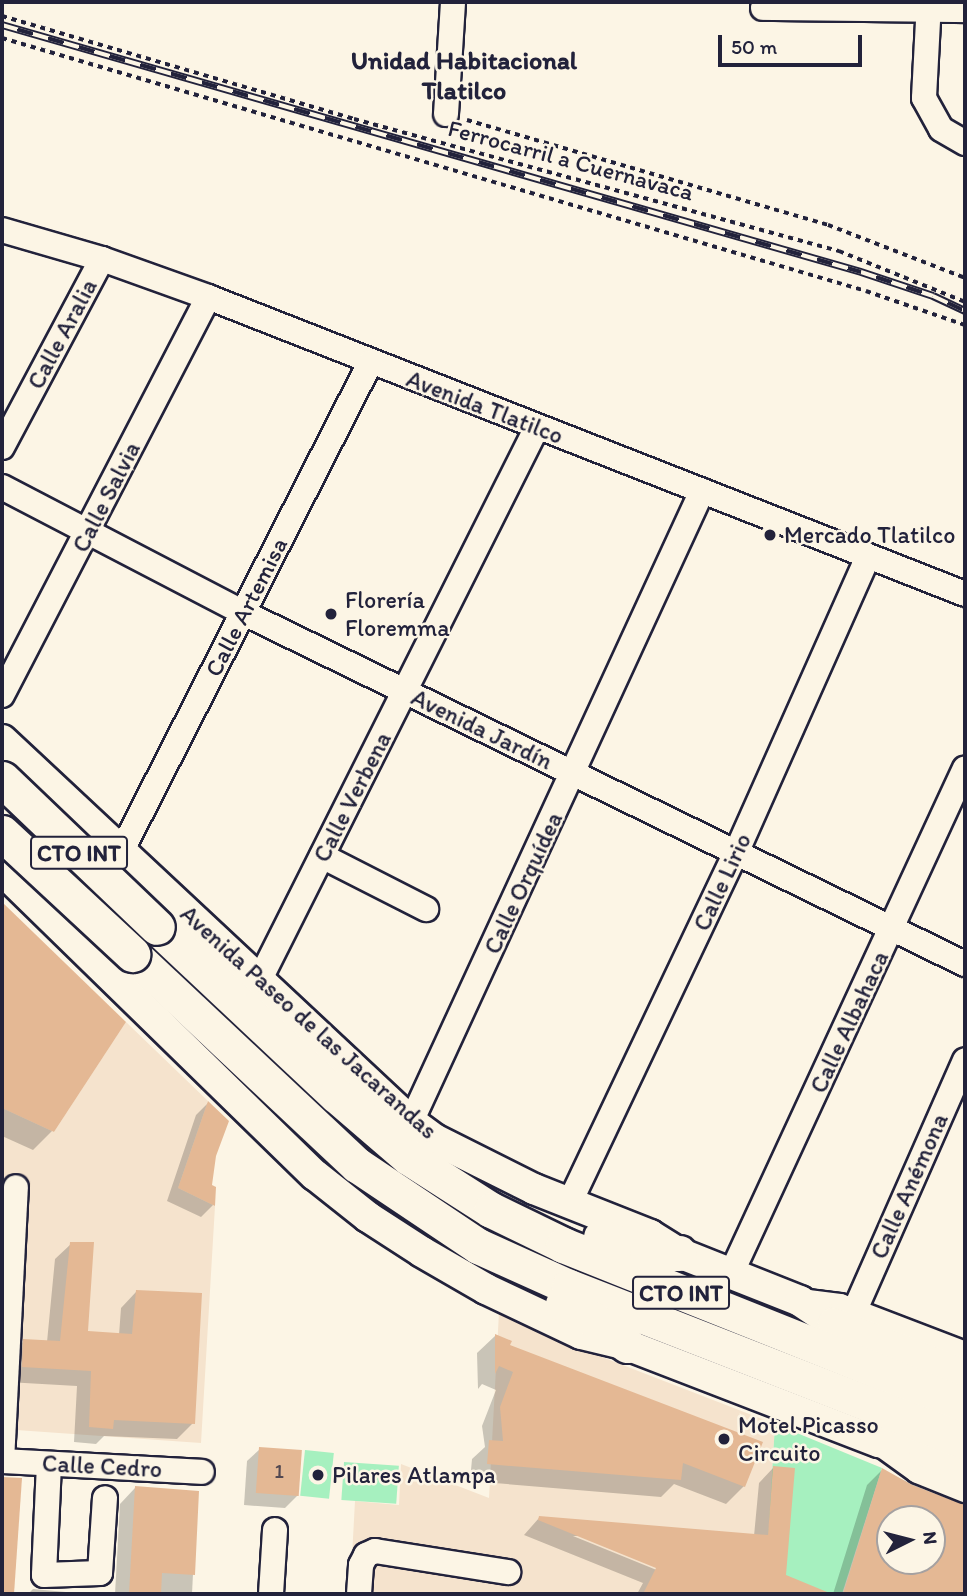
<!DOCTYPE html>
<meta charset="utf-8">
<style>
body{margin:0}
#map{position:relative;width:967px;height:1596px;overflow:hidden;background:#fcf5e5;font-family:Itim,sans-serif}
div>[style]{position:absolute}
.built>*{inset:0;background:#f5e3cd}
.green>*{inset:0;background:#a6f0bf;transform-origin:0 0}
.shadow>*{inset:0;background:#0003}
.building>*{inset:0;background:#e4b894;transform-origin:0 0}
.path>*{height:3.5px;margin-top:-1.75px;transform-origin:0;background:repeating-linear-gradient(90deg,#22223b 0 5px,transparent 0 10px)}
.roads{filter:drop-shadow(2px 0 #22223b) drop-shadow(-2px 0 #22223b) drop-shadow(0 2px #22223b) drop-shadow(0 -2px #22223b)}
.minor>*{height:24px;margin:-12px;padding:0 12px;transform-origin:12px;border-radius:12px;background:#fcf5e5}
.major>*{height:30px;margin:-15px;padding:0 15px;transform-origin:15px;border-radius:15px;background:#fcf5e5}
.highway>*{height:35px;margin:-17.5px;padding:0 17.5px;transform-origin:17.5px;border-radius:17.5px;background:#fcf5e5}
.rail>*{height:8px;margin-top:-4px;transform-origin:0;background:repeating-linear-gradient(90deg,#fcf5e5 0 16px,#22223b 0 32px);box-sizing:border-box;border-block:2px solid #22223b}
.bridges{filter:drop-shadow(2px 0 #22223b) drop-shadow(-2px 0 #22223b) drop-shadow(0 2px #22223b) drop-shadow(0 -2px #22223b)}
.highway-bridge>*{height:35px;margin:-17.5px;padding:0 17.5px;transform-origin:17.5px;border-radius:17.5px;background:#fcf5e5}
.dots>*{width:19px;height:19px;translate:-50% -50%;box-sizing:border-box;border:4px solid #fcf5e5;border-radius:50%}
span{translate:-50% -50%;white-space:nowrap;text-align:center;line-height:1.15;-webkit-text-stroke:5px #fcf5e5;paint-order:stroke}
.number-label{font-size:21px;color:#524851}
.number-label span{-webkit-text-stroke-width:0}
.shield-label span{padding:2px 5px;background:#fcf5e5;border:2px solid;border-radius:5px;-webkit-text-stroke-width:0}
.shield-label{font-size:23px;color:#22223b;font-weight:700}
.street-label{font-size:24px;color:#22223b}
.poi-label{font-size:24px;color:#22223b}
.left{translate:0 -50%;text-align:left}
.neighbourhood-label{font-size:26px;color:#22223b;font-weight:700}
.frame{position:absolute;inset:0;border:4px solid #22223b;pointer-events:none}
.north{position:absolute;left:876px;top:1505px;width:70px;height:70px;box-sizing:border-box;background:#fcf5e5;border:2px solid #a5a1a1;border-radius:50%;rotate:84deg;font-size:19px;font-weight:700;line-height:28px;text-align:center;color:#22223b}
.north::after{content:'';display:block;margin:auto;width:24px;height:32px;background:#22223b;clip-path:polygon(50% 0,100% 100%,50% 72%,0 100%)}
.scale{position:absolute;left:718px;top:35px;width:144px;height:32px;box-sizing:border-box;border:4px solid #22223b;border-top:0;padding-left:9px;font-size:21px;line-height:24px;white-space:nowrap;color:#22223b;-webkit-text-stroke:5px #fcf5e5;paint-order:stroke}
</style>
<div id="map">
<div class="built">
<i style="clip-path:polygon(126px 1022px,208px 1101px,178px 1188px,215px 1206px,201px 1443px,2px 1429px,2px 1108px,54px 1132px)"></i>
<i style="clip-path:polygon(499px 1312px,602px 1357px,775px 1424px,765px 1594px,350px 1594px,355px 1501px,399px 1505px,401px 1464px,489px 1498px)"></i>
</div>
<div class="green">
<i style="clip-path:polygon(775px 1424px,882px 1468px,842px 1594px,765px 1594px)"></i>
<i style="left:305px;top:1450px;width:29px;height:46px;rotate:6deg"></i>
<i style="left:344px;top:1462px;width:55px;height:38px;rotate:4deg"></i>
</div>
<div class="shadow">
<i style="clip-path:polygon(2px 904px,124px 1022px,52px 1131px,33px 1150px,2px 1136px)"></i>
<i style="clip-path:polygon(208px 1103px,214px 1156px,210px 1186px,213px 1205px,201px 1217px,167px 1201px,196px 1115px)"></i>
<i style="clip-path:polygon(71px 1244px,86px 1333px,119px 1335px,121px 1308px,136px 1292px,193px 1423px,177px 1439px,104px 1436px,96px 1444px,74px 1442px,77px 1386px,7px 1382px,8px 1357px,24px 1341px,47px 1342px,55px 1259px)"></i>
<i style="clip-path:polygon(495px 1336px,510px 1342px,508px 1346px,744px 1486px,726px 1504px,674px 1484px,661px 1497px,470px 1481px,472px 1459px,485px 1447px,482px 1426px,496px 1390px,482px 1384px,478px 1389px,477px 1353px)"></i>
<i style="clip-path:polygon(260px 1449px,298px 1495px,285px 1508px,244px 1505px,247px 1461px)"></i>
<i style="clip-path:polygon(evenodd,774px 1467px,785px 1576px,828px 1594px,637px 1594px,643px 1583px,524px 1535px,539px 1518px,754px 1536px,759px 1483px,774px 1467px,573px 1536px,582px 1536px,665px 1570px,664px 1573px,573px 1536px)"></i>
<i style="clip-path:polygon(evenodd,882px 1470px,959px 1506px,965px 1505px,965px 1594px,833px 1594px,867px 1485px,882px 1470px,890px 1519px,932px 1519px,932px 1561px,890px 1561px,890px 1519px)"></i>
<i style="clip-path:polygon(2px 1479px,20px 1480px,13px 1587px,5px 1594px,2px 1594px)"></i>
<i style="clip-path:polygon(135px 1488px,197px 1492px,192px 1594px,115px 1594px,120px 1504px)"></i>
<i style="clip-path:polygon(33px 1589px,88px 1594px,28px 1594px)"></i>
</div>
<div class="building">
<i style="clip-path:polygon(2px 902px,126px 1022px,54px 1132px,2px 1108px)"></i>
<i style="clip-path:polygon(208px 1101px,229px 1121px,216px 1156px,212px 1185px,216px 1187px,215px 1206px,178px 1188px)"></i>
<i style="clip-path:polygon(70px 1242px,94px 1242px,88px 1331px,132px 1334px,136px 1290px,202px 1293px,195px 1424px,114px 1420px,113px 1429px,89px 1427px,91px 1371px,22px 1367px,23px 1339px,60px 1341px)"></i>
<i style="clip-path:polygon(495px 1334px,512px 1341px,510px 1345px,763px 1442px,745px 1487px,683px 1463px,681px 1480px,487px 1464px,489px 1440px,503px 1441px,500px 1407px,513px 1372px,499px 1366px,495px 1374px)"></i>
<i style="left:259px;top:1447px;width:43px;height:46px;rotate:4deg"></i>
<i style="clip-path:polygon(773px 1466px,795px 1468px,786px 1575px,832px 1594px,643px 1594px,656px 1568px,538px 1520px,539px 1516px,768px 1535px)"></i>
<i style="clip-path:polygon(evenodd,882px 1468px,912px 1485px,965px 1505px,965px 1594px,843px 1594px,882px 1468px,890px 1519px,932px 1519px,932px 1561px,890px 1561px,890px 1519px)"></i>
<i style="clip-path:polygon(2px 1477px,22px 1478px,14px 1594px,2px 1594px)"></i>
<i style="clip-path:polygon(135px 1486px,199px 1491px,195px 1575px,162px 1573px,161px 1594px,129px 1594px)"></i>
</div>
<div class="path">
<i style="left:2px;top:16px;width:367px;rotate:16.3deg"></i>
<i style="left:354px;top:119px;width:503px;rotate:15.23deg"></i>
<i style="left:839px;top:251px;width:136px;rotate:22deg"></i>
<i style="left:2px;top:38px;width:900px;rotate:16.32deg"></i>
<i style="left:866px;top:291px;width:105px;rotate:19deg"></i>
<i style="left:467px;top:120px;width:376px;rotate:16.2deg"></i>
<i style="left:828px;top:225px;width:147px;rotate:21.1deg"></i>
</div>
<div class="roads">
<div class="minor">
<i style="left:929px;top:2px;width:96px;rotate:93deg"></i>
<i style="left:924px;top:98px;width:35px;rotate:61deg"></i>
<i style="left:941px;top:129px;width:28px;rotate:30deg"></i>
<i style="left:763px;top:8px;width:202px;rotate:0.6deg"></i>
<i style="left:446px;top:114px;width:112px;rotate:-86.4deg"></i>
<i style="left:2px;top:230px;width:104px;rotate:16.2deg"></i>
<i style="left:102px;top:259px;width:113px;rotate:19.7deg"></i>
<i style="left:208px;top:297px;width:813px;rotate:21.42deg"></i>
<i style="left:2px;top:447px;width:213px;rotate:-62deg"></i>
<i style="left:2px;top:487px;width:273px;rotate:27.5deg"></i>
<i style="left:244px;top:613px;width:802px;rotate:25.96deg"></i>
<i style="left:2px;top:695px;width:448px;rotate:-62.6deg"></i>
<i style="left:121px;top:852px;width:549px;rotate:-63.01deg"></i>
<i style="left:322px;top:856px;width:117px;rotate:27deg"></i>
<i style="left:260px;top:979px;width:618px;rotate:-63.35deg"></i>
<i style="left:411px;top:1122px;width:695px;rotate:-65.24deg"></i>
<i style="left:569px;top:1204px;width:389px;rotate:-64.6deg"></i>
<i style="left:736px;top:853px;width:325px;rotate:-66deg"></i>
<i style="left:731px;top:1274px;width:557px;rotate:-65.18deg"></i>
<i style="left:800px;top:1301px;width:40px;rotate:7.1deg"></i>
<i style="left:840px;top:1306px;width:134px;rotate:21deg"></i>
<i style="left:854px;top:1312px;width:275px;rotate:-66.2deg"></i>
<i style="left:882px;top:1445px;width:44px;rotate:35.8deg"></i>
<i style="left:918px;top:1471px;width:51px;rotate:22deg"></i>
<i style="left:2px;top:1461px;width:274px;rotate:-87.1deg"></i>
<i style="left:2px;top:1461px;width:200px;rotate:3.1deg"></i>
<i style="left:49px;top:1464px;width:111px;rotate:92.6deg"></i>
<i style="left:44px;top:1575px;width:56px;rotate:-2deg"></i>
<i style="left:100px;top:1573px;width:75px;rotate:-86.2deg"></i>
<i style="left:271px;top:1594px;width:64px;rotate:-86.4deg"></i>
<i style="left:359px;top:1594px;width:29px;rotate:-86deg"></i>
<i style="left:361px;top:1565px;width:11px;rotate:-63deg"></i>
<i style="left:366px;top:1555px;width:10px;rotate:-24deg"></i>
<i style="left:375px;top:1551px;width:135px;rotate:9deg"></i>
</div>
<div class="major">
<i style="left:2px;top:740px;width:560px;rotate:43.05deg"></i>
<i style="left:411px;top:1122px;width:29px;rotate:36deg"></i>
<i style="left:434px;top:1139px;width:112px;rotate:26.6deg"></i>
<i style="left:534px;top:1189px;width:125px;rotate:21.6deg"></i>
<i style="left:650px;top:1235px;width:34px;rotate:32deg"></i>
<i style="left:679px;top:1253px;width:130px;rotate:21.6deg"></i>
<i style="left:800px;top:1301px;width:40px;rotate:34deg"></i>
<i style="left:833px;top:1323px;width:142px;rotate:21.5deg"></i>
<i style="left:2px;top:870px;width:437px;rotate:44.3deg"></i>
<i style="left:315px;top:1175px;width:68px;rotate:38.4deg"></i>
<i style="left:368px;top:1217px;width:64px;rotate:32.9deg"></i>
<i style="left:422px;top:1252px;width:74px;rotate:30deg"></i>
<i style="left:486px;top:1289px;width:105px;rotate:25.3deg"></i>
<i style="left:581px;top:1334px;width:47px;rotate:13.4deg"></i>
<i style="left:627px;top:1345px;width:270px;rotate:21.1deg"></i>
<i style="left:879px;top:1442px;width:46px;rotate:11.3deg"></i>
<i style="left:924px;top:1451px;width:45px;rotate:23.7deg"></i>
</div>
<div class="highway">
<i style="left:157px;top:927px;width:245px;rotate:43.2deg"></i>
<i style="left:336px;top:1095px;width:95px;rotate:40.7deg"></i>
<i style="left:408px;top:1157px;width:98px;rotate:32.6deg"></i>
<i style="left:491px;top:1210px;width:80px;rotate:25.9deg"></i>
<i style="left:563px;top:1245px;width:433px;rotate:21.8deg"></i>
<i style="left:132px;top:954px;width:308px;rotate:43.2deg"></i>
<i style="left:357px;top:1165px;width:146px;rotate:33.8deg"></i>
<i style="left:478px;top:1246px;width:100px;rotate:24.3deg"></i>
<i style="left:569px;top:1287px;width:425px;rotate:21.3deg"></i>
<i style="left:601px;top:1237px;width:49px;rotate:19.2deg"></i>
<i style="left:647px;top:1253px;width:32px"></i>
<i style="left:563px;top:1304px;width:34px;rotate:27deg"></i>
<i style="left:593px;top:1319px;width:43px;rotate:37.4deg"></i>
</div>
</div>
<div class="rail">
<i style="left:2px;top:25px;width:894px;rotate:16.04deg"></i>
<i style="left:861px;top:272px;width:76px;rotate:18.4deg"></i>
<i style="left:933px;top:296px;width:35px;rotate:25deg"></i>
</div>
<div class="bridges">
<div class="highway-bridge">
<i style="left:2px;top:779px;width:214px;rotate:43.7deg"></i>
<i style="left:2px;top:833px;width:178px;rotate:42.9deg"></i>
</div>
</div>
<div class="dots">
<i style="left:770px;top:535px;background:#22223b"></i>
<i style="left:331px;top:614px;background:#22223b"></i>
<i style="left:724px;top:1439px;background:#22223b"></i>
<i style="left:318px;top:1475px;background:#22223b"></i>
</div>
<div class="number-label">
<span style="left:279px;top:1471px">1</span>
</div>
<div class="shield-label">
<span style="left:79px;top:853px">CTO INT</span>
<span style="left:681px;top:1293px">CTO INT</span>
</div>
<div class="street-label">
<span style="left:571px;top:160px;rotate:15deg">Ferrocarril a Cuernavaca</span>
<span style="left:62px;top:334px;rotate:-62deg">Calle Aralia</span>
<span style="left:485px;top:407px;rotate:21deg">Avenida Tlatilco</span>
<span style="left:106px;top:497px;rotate:-63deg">Calle Salvia</span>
<span style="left:246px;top:607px;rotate:-63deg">Calle Artemisa</span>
<span style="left:482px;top:729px;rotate:26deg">Avenida Jardín</span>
<span style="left:352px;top:797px;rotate:-63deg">Calle Verbena</span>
<span style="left:722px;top:882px;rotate:-65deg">Calle Lirio</span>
<span style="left:523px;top:883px;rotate:-65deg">Calle Orquídea</span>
<span style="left:309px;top:1022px;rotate:42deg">Avenida Paseo de las Jacarandas</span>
<span style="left:849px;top:1022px;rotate:-65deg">Calle Albahaca</span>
<span style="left:909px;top:1186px;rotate:-66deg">Calle Anémona</span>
<span style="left:102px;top:1466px;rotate:3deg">Calle Cedro</span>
</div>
<div class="poi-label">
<span class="left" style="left:784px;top:535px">Mercado Tlatilco</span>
<span class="left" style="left:345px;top:614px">Florería<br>Floremma</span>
<span class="left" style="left:738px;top:1439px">Motel Picasso<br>Circuito</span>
<span class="left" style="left:332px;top:1475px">Pilares Atlampa</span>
</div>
<div class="neighbourhood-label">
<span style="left:464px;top:76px">Unidad Habitacional<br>Tlatilco</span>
</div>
<div class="frame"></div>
<div class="north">N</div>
<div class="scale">50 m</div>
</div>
